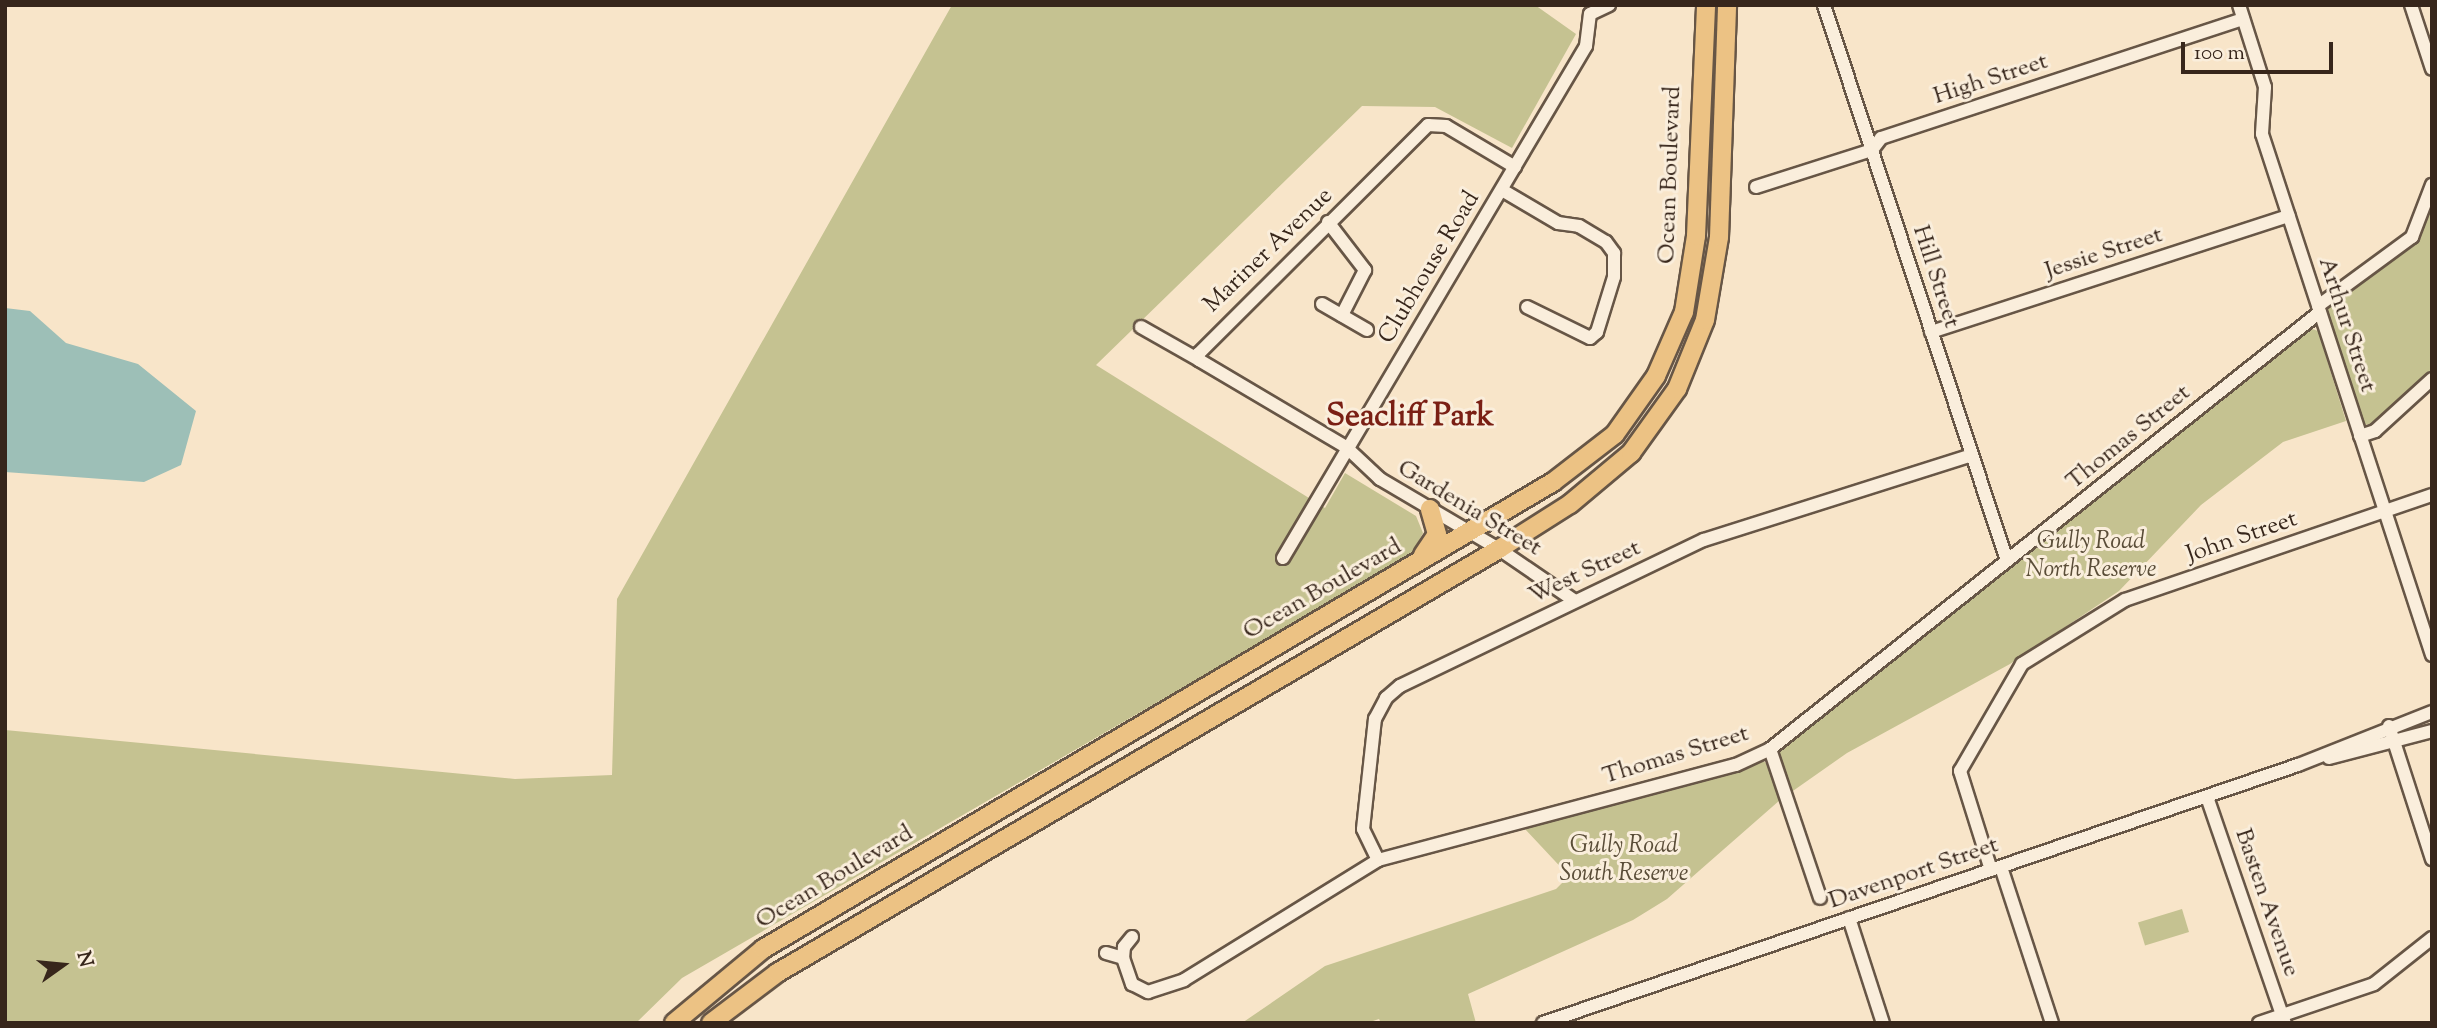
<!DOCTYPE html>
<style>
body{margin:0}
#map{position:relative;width:2437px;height:1028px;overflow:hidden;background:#f8e5c9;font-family:"Sorts Mill Goudy",serif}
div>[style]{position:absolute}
.green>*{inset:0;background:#c5c291;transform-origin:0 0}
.water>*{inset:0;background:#9dbfb7}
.roads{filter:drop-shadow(2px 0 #675646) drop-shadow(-2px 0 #675646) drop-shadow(0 2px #675646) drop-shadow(0 -2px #675646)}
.minor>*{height:12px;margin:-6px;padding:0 6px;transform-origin:6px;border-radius:6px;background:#faeedc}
.primary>*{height:18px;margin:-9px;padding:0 9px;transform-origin:9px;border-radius:9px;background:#ecc284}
span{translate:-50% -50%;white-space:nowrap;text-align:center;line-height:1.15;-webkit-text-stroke:6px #faeedc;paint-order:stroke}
.street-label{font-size:24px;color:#37261b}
.park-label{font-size:24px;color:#5a4d38;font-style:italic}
.district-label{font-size:32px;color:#7a1f14;font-weight:700}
.frame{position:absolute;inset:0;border:7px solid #37261b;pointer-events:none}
.north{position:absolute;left:28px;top:930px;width:70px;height:70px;-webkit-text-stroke:5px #faeedc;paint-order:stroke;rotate:75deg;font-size:19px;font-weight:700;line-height:28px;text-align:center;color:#37261b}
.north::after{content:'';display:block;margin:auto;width:24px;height:32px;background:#37261b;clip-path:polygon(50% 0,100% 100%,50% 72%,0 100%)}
.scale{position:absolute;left:2181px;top:42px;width:152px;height:32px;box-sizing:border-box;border:4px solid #37261b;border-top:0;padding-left:9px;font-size:21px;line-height:24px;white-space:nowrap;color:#37261b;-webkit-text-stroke:5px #faeedc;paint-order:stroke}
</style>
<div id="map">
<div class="green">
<i style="clip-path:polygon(952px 5px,1535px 5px,1576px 34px,1512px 148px,1435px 107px,1362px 106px,1096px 365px,1325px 508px,1345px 473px,1416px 516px,1423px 533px,1411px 555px,682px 978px,636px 1023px,5px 1023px,5px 730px,515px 779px,612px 775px,617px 599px)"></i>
<i style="clip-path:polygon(2432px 199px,2432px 369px,2372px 424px,2363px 425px,2324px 307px,2417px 239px)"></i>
<i style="clip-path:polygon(2310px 328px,2318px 331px,2346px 421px,2283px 442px,2201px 505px,2119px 591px,2010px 664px,1847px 753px,1790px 793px,1776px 750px)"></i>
<i style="clip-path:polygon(1761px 760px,1768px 764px,1780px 800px,1667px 899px,1633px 920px,1468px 994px,1476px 1023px,1381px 1023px,1379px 1019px,1367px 1023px,1242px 1023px,1325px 966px,1556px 889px,1569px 876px,1525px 829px,1733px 774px)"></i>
<i style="left:2182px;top:909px;width:24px;height:46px;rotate:73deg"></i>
</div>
<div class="water">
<i style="clip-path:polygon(5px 308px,30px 311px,66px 343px,138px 364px,196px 411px,181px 465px,144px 482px,5px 472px)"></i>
</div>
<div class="roads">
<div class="minor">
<i style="left:1824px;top:5px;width:585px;rotate:71.78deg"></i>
<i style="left:2239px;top:5px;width:86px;rotate:72.4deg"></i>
<i style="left:2265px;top:87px;width:47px;rotate:93.7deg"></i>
<i style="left:2262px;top:134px;width:548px;rotate:71.93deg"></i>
<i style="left:2411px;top:5px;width:67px;rotate:71.8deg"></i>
<i style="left:1515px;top:167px;width:80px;rotate:-149.3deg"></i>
<i style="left:1446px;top:126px;width:18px;rotate:-177deg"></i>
<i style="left:1428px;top:125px;width:325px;rotate:135.1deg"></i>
<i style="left:1198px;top:354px;width:6px;rotate:81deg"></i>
<i style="left:1199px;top:360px;width:171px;rotate:30.6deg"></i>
<i style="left:1346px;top:447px;width:47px;rotate:43.3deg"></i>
<i style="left:1380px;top:479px;width:138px;rotate:30.5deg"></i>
<i style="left:1499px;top:549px;width:92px;rotate:34.4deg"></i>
<i style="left:1756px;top:187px;width:122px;rotate:-17.7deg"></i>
<i style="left:1872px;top:150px;width:15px;rotate:-53deg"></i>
<i style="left:1881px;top:138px;width:381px;rotate:-18.2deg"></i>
<i style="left:1502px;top:190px;width:65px;rotate:30.5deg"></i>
<i style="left:1558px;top:223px;width:21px;rotate:8deg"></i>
<i style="left:1579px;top:226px;width:31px;rotate:31deg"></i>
<i style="left:1606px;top:242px;width:14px;rotate:54deg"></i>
<i style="left:1614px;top:253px;width:24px;rotate:90deg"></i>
<i style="left:1614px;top:277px;width:58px;rotate:107.2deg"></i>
<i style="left:1597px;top:332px;width:9px;rotate:139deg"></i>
<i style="left:1590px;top:338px;width:70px;rotate:-153.8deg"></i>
<i style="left:1328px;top:222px;width:61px;rotate:52.4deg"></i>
<i style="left:1365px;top:270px;width:51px;rotate:117.1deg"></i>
<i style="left:1322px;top:304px;width:52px;rotate:30deg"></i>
<i style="left:2318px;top:306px;width:117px;rotate:-36.3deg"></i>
<i style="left:2412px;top:237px;width:56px;rotate:-69deg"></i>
<i style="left:1141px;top:327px;width:67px;rotate:29.6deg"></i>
<i style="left:1931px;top:332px;width:376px;rotate:-18deg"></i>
<i style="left:2360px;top:436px;width:16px;rotate:-18deg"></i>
<i style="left:2375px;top:431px;width:77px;rotate:-42.4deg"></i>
<i style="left:1283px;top:558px;width:595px;rotate:-59.38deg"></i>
<i style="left:1586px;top:46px;width:32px;rotate:-83deg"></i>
<i style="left:1590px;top:14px;width:21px;rotate:-25deg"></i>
<i style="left:2389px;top:726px;width:140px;rotate:72.1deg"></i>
<i style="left:1770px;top:749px;width:157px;rotate:71.4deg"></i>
<i style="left:2329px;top:758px;width:106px;rotate:-14.7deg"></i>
<i style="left:2207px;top:797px;width:239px;rotate:71deg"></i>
<i style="left:1378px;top:860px;width:34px;rotate:-116deg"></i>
<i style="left:1363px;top:829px;width:111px;rotate:-83.8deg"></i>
<i style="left:1375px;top:719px;width:24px;rotate:-62deg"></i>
<i style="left:1386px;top:698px;width:18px;rotate:-41deg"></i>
<i style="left:1400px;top:686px;width:337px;rotate:-25.7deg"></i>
<i style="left:1704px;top:540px;width:281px;rotate:-17.6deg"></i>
<i style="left:2001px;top:867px;width:164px;rotate:71.9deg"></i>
<i style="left:1991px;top:870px;width:104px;rotate:-107.4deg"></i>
<i style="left:1960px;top:771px;width:124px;rotate:-59.9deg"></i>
<i style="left:2022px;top:664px;width:121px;rotate:-31.9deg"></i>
<i style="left:2125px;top:600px;width:324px;rotate:-18.9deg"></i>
<i style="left:1849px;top:918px;width:110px;rotate:72.1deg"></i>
<i style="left:1132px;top:937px;width:13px;rotate:129deg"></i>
<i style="left:1124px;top:947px;width:11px;rotate:95deg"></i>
<i style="left:1123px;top:958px;width:28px;rotate:71deg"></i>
<i style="left:1132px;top:984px;width:18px;rotate:27deg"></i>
<i style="left:1148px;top:992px;width:38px;rotate:-18deg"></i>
<i style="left:1184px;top:980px;width:228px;rotate:-31.7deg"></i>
<i style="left:1378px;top:860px;width:370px;rotate:-14.9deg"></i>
<i style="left:1736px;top:765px;width:38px;rotate:-25deg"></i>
<i style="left:1770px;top:749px;width:702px;rotate:-38.47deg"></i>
<i style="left:1106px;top:953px;width:18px;rotate:16deg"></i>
<i style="left:1543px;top:1023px;width:798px;rotate:-18.87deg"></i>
<i style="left:2298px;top:765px;width:144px;rotate:-21.6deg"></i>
<i style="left:2259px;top:1023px;width:121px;rotate:-18.7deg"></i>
<i style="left:2374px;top:984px;width:74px;rotate:-38.4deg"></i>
</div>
<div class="primary">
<i style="left:1423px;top:555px;width:25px;rotate:-56deg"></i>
<i style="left:1437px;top:534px;width:26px;rotate:-106deg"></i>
<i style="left:674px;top:1023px;width:116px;rotate:-39.7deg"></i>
<i style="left:763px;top:949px;width:918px;rotate:-30.59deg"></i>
<i style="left:1553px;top:482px;width:78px;rotate:-37.7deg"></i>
<i style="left:1615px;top:434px;width:71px;rotate:-54.7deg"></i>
<i style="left:1656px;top:376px;width:70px;rotate:-66.4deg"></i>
<i style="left:1684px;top:312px;width:77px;rotate:-81deg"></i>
<i style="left:1696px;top:236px;width:231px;rotate:-87.5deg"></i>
<i style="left:711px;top:1023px;width:83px;rotate:-37.1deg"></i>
<i style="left:777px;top:973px;width:837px;rotate:-30.42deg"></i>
<i style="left:1499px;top:549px;width:84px;rotate:-32.4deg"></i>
<i style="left:1570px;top:504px;width:80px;rotate:-39.9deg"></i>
<i style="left:1631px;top:453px;width:79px;rotate:-54.3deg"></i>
<i style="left:1677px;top:389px;width:74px;rotate:-67.9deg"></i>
<i style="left:1705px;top:320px;width:84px;rotate:-80.4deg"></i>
<i style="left:1719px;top:237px;width:232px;rotate:-88deg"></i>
</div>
</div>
<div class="street-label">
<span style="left:1991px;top:80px;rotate:-18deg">High Street</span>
<span style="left:1671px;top:175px;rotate:-88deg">Ocean Boulevard</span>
<span style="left:1269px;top:251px;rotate:-44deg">Mariner Avenue</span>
<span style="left:2104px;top:254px;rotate:-18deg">Jessie Street</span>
<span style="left:1430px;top:268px;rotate:-59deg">Clubhouse Road</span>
<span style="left:1935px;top:277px;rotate:72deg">Hill Street</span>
<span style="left:2346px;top:325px;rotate:72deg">Arthur Street</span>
<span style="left:2129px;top:438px;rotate:-39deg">Thomas Street</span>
<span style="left:1469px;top:509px;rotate:31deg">Gardenia Street</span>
<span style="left:2242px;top:538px;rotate:-19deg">John Street</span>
<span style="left:1585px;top:573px;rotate:-25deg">West Street</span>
<span style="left:1323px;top:590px;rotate:-30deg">Ocean Boulevard</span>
<span style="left:1676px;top:756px;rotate:-17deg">Thomas Street</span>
<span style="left:1914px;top:874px;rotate:-19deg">Davenport Street</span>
<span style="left:835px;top:878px;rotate:-31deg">Ocean Boulevard</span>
<span style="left:2266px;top:903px;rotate:71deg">Basten Avenue</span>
</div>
<div class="park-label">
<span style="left:2091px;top:557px">Gully Road<br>North Reserve</span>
<span style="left:1624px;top:861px">Gully Road<br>South Reserve</span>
</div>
<div class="district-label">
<span style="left:1410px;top:417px">Seacliff Park</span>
</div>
<div class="frame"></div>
<div class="north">N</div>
<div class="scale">100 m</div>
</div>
